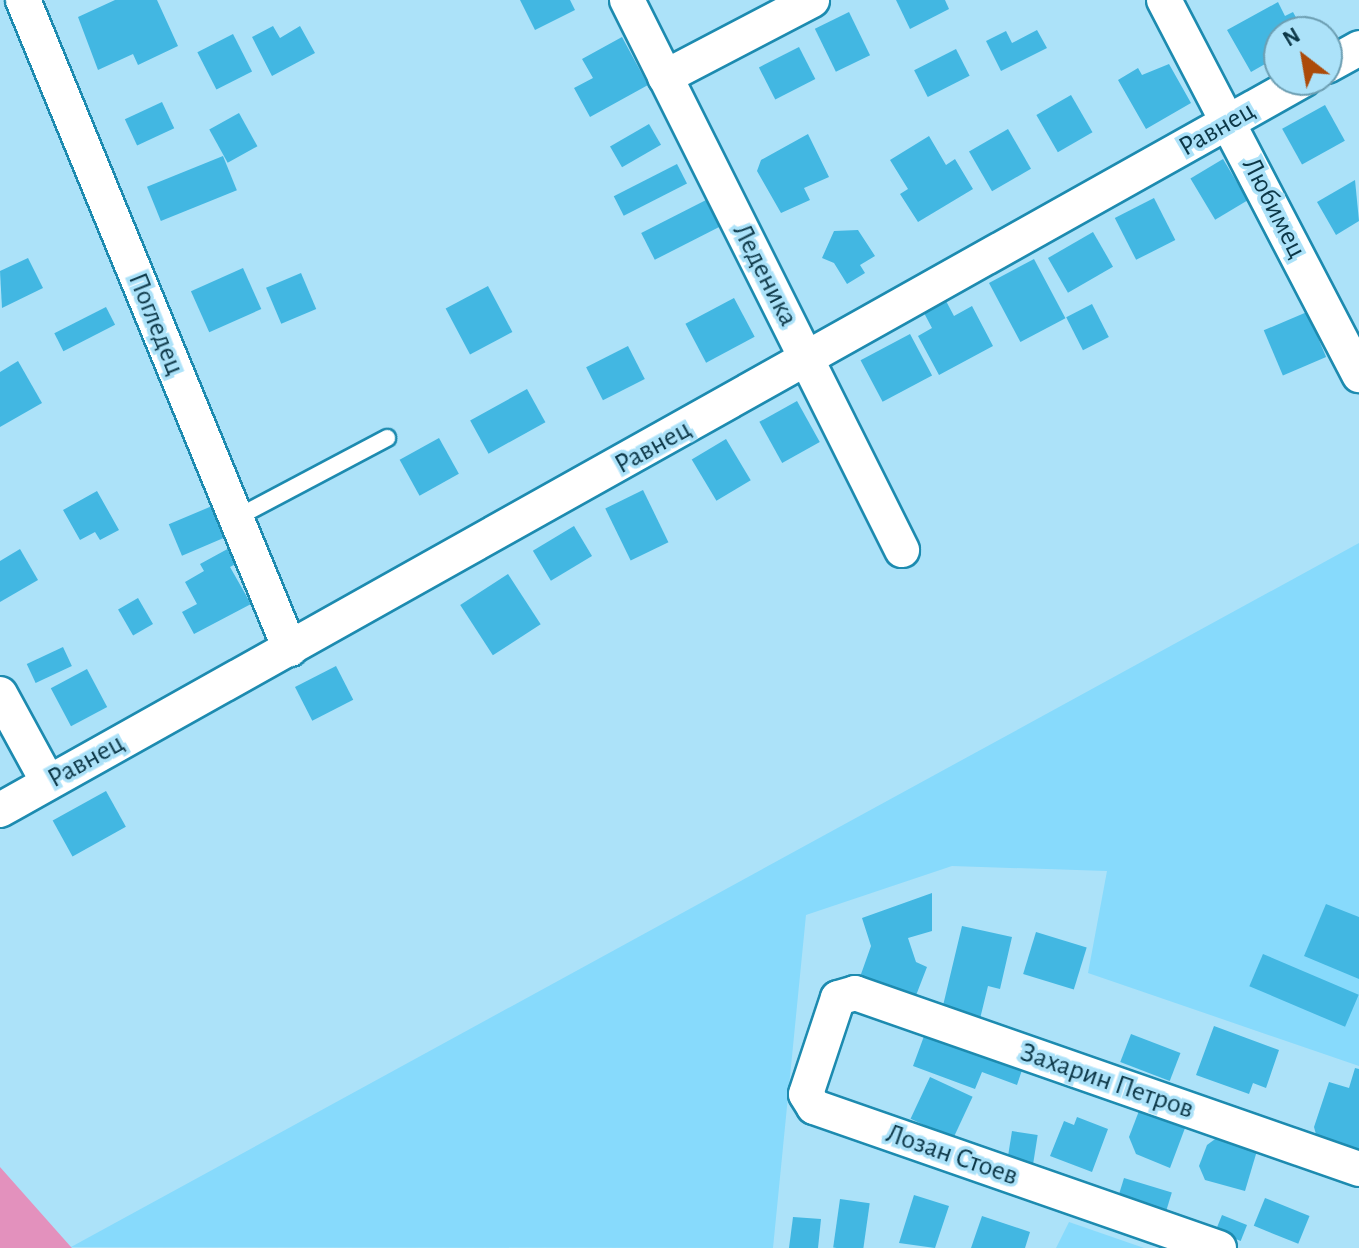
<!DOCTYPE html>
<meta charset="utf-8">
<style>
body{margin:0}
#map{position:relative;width:1359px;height:1248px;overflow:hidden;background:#ace2f9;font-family:"Alegreya Sans",sans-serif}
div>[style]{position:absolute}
.built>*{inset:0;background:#87dafc}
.green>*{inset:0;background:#e391bd}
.building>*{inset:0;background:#42b7e2;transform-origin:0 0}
.roads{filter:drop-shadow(2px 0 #1d8bb0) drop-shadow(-2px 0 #1d8bb0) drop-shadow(0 2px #1d8bb0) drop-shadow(0 -2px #1d8bb0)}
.service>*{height:16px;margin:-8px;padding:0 8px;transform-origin:8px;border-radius:8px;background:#fff}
.minor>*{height:34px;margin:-17px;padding:0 17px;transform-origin:17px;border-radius:17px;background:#fff}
span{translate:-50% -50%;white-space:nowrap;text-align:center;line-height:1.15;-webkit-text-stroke:7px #ace2f9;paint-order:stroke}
.street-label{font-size:28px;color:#0c3747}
.north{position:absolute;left:1263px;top:16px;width:80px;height:80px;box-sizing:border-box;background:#ace2f9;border:2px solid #6c9eb2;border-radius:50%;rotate:329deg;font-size:22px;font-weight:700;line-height:32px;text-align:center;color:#0c3747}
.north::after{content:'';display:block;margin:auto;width:28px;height:36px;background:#ac4b0a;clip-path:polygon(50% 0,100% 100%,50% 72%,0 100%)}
</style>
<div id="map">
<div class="built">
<i style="clip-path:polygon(1359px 543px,1359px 1066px,1088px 973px,1107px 871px,952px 866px,806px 915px,773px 1248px,71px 1247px)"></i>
<i style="clip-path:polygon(1069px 1222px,1144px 1248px,1056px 1248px)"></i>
</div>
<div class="green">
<i style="clip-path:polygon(0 1167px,71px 1247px,72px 1248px,0 1248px)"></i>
</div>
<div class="building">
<i style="clip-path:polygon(115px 0,157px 0,178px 46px,138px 65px,133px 54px,98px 70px,78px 17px)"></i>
<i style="clip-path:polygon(520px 0,570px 0,575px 10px,535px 30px)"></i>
<i style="clip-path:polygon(896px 0,945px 0,949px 9px,910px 29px)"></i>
<i style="clip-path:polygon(1278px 2px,1285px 16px,1293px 12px,1304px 32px,1279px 32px,1279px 56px,1251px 72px,1227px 30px)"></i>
<i style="left:849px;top:12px;width:48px;height:38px;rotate:64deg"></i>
<i style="clip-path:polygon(273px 26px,280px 38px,300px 26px,315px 53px,272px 76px,252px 37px)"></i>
<i style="clip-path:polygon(1037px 30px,1047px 48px,1001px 71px,986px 41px,1006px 31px,1012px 43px)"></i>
<i style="left:233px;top:34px;width:42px;height:40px;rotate:63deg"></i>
<i style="clip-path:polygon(622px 37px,648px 85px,590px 117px,574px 88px,593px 78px,582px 59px)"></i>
<i style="left:799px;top:47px;width:36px;height:45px;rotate:63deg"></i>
<i style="left:956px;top:49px;width:30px;height:47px;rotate:63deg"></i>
<i style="clip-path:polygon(1169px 64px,1191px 103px,1146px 129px,1118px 80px,1138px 68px,1142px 75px)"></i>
<i style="left:1071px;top:95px;width:43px;height:40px;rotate:60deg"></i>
<i style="left:162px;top:102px;width:29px;height:41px;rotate:65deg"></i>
<i style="left:1325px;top:105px;width:41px;height:49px;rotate:61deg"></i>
<i style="left:239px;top:113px;width:38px;height:34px;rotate:61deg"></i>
<i style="left:649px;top:124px;width:24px;height:45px;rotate:60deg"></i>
<i style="left:1008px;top:129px;width:46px;height:45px;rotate:60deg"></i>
<i style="clip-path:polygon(808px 134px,829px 177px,804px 188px,810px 200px,781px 213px,757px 171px,761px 160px)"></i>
<i style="clip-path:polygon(929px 136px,946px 165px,955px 159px,973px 189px,918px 222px,900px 194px,908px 189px,890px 160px)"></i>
<i style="left:223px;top:156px;width:37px;height:82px;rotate:68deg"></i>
<i style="left:1223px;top:159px;width:48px;height:38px;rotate:59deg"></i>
<i style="left:677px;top:164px;width:22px;height:71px;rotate:63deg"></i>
<i style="clip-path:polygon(1355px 180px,1359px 221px,1336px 235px,1317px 202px)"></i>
<i style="left:1154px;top:198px;width:47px;height:44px;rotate:63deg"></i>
<i style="left:708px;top:199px;width:30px;height:75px;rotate:63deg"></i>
<i style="clip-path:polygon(858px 230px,875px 256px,860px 265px,865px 273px,847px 284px,834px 263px,822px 258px,834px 231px)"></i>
<i style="left:1093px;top:232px;width:40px;height:52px;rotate:60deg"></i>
<i style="clip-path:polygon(28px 258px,43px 288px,2px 308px,0 271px)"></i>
<i style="left:1034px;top:259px;width:67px;height:51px;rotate:62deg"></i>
<i style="left:243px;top:268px;width:45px;height:57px;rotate:66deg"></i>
<i style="left:301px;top:273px;width:39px;height:38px;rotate:67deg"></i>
<i style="left:488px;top:286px;width:52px;height:48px;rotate:62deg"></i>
<i style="left:734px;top:298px;width:44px;height:55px;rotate:62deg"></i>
<i style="clip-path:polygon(946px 301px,954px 316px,972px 306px,993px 346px,939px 375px,918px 336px,932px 328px,924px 313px)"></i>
<i style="left:1092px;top:304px;width:37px;height:29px;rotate:63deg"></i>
<i style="left:106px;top:307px;width:20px;height:58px;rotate:63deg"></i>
<i style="left:1307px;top:312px;width:49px;height:47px;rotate:67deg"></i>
<i style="left:910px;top:334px;width:47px;height:56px;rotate:62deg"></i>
<i style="left:628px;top:346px;width:37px;height:47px;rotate:63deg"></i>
<i style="clip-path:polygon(18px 361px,42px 403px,0 427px,0 372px)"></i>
<i style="left:527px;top:389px;width:38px;height:65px;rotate:61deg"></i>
<i style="left:797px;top:401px;width:47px;height:43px;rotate:61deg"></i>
<i style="left:439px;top:438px;width:41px;height:45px;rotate:61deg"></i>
<i style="left:726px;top:439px;width:48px;height:40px;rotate:59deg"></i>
<i style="left:643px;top:490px;width:58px;height:42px;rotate:64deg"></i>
<i style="clip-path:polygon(97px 491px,119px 530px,100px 540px,95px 532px,80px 540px,63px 510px)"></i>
<i style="left:212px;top:506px;width:34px;height:47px;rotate:67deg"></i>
<i style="left:574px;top:526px;width:35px;height:48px;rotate:59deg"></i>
<i style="clip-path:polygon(233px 546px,241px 561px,230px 567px,251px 604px,194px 634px,182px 612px,197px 604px,185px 582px,204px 571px,200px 564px)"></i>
<i style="clip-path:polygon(20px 549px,38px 580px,0 602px,0 561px)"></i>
<i style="left:508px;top:574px;width:60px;height:57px;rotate:57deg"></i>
<i style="left:138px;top:598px;width:30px;height:23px;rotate:60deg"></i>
<i style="left:63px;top:647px;width:21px;height:40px;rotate:65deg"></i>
<i style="left:336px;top:666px;width:38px;height:46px;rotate:63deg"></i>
<i style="left:87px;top:669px;width:43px;height:41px;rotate:62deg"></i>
<i style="left:106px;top:791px;width:41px;height:61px;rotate:61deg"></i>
<i style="clip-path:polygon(932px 893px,932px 931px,908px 938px,916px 962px,927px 967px,915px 998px,860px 977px,871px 946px,862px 918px)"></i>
<i style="clip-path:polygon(1326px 904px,1359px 917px,1359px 979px,1304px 956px)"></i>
<i style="clip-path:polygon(962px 926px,1012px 937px,1000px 989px,988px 986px,979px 1023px,941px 1014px)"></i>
<i style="left:1036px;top:932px;width:53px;height:44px;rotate:17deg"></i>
<i style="left:1263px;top:954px;width:104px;height:35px;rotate:23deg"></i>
<i style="clip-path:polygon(1214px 1026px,1279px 1050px,1266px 1088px,1253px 1083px,1249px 1094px,1196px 1075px)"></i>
<i style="clip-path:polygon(927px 1028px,1024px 1064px,1017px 1085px,982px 1072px,975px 1089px,913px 1066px)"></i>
<i style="left:1131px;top:1034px;width:53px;height:30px;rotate:21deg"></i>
<i style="clip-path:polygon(1355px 1068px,1359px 1069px,1359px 1156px,1318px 1142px,1314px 1127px,1329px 1082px,1349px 1088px)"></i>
<i style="left:930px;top:1077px;width:47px;height:46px;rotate:25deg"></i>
<i style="clip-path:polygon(1142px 1103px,1188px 1120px,1170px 1168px,1136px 1154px,1129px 1137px)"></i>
<i style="clip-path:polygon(1077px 1117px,1108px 1129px,1092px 1172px,1050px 1156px,1064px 1121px,1074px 1125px)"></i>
<i style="left:1012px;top:1131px;width:26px;height:33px;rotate:9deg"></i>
<i style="clip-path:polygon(1222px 1134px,1259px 1144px,1245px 1191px,1205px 1180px,1199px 1166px,1207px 1145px)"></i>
<i style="left:1124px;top:1178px;width:50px;height:23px;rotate:17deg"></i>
<i style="clip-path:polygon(914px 1195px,949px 1206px,935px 1248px,899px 1243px)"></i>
<i style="left:1265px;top:1198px;width:48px;height:30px;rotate:22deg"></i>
<i style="left:840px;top:1199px;width:30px;height:49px;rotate:8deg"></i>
<i style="left:1222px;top:1215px;width:27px;height:17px;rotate:22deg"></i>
<i style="clip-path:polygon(982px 1216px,1030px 1232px,1025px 1248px,971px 1248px)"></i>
<i style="clip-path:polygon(793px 1217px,821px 1219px,818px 1248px,789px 1248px)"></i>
</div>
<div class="roads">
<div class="service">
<i style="left:236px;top:518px;width:171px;rotate:-27.9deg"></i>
</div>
<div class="minor">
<i style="left:23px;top:0;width:702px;rotate:67.64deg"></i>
<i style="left:627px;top:0;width:615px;rotate:63.43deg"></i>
<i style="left:1164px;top:0;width:423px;rotate:62.5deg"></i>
<i style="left:1327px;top:66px;width:37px;rotate:-29deg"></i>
<i style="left:665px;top:77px;width:166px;rotate:-27.6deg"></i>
<i style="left:0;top:694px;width:100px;rotate:61.4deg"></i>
<i style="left:0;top:810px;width:1494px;rotate:-29.26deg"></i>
<i style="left:1219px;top:1248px;width:429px;rotate:-160.8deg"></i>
<i style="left:814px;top:1107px;width:15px;rotate:-122deg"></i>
<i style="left:806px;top:1094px;width:101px;rotate:-71.6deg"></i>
<i style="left:838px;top:998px;width:18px;rotate:-16deg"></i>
<i style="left:855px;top:993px;width:534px;rotate:19.25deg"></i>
</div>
</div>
<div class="street-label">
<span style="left:1217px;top:129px;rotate:-30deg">Равнец</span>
<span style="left:1274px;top:208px;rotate:63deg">Любимец</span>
<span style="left:765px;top:275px;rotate:63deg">Леденика</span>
<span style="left:156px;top:324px;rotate:68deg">Погледец</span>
<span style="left:653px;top:447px;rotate:-29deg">Равнец</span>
<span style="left:86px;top:761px;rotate:-29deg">Равнец</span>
<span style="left:1107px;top:1081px;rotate:19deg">Захарин Петров</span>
<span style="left:952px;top:1155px;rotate:19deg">Лозан Стоев</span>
</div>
<div class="north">N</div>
</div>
